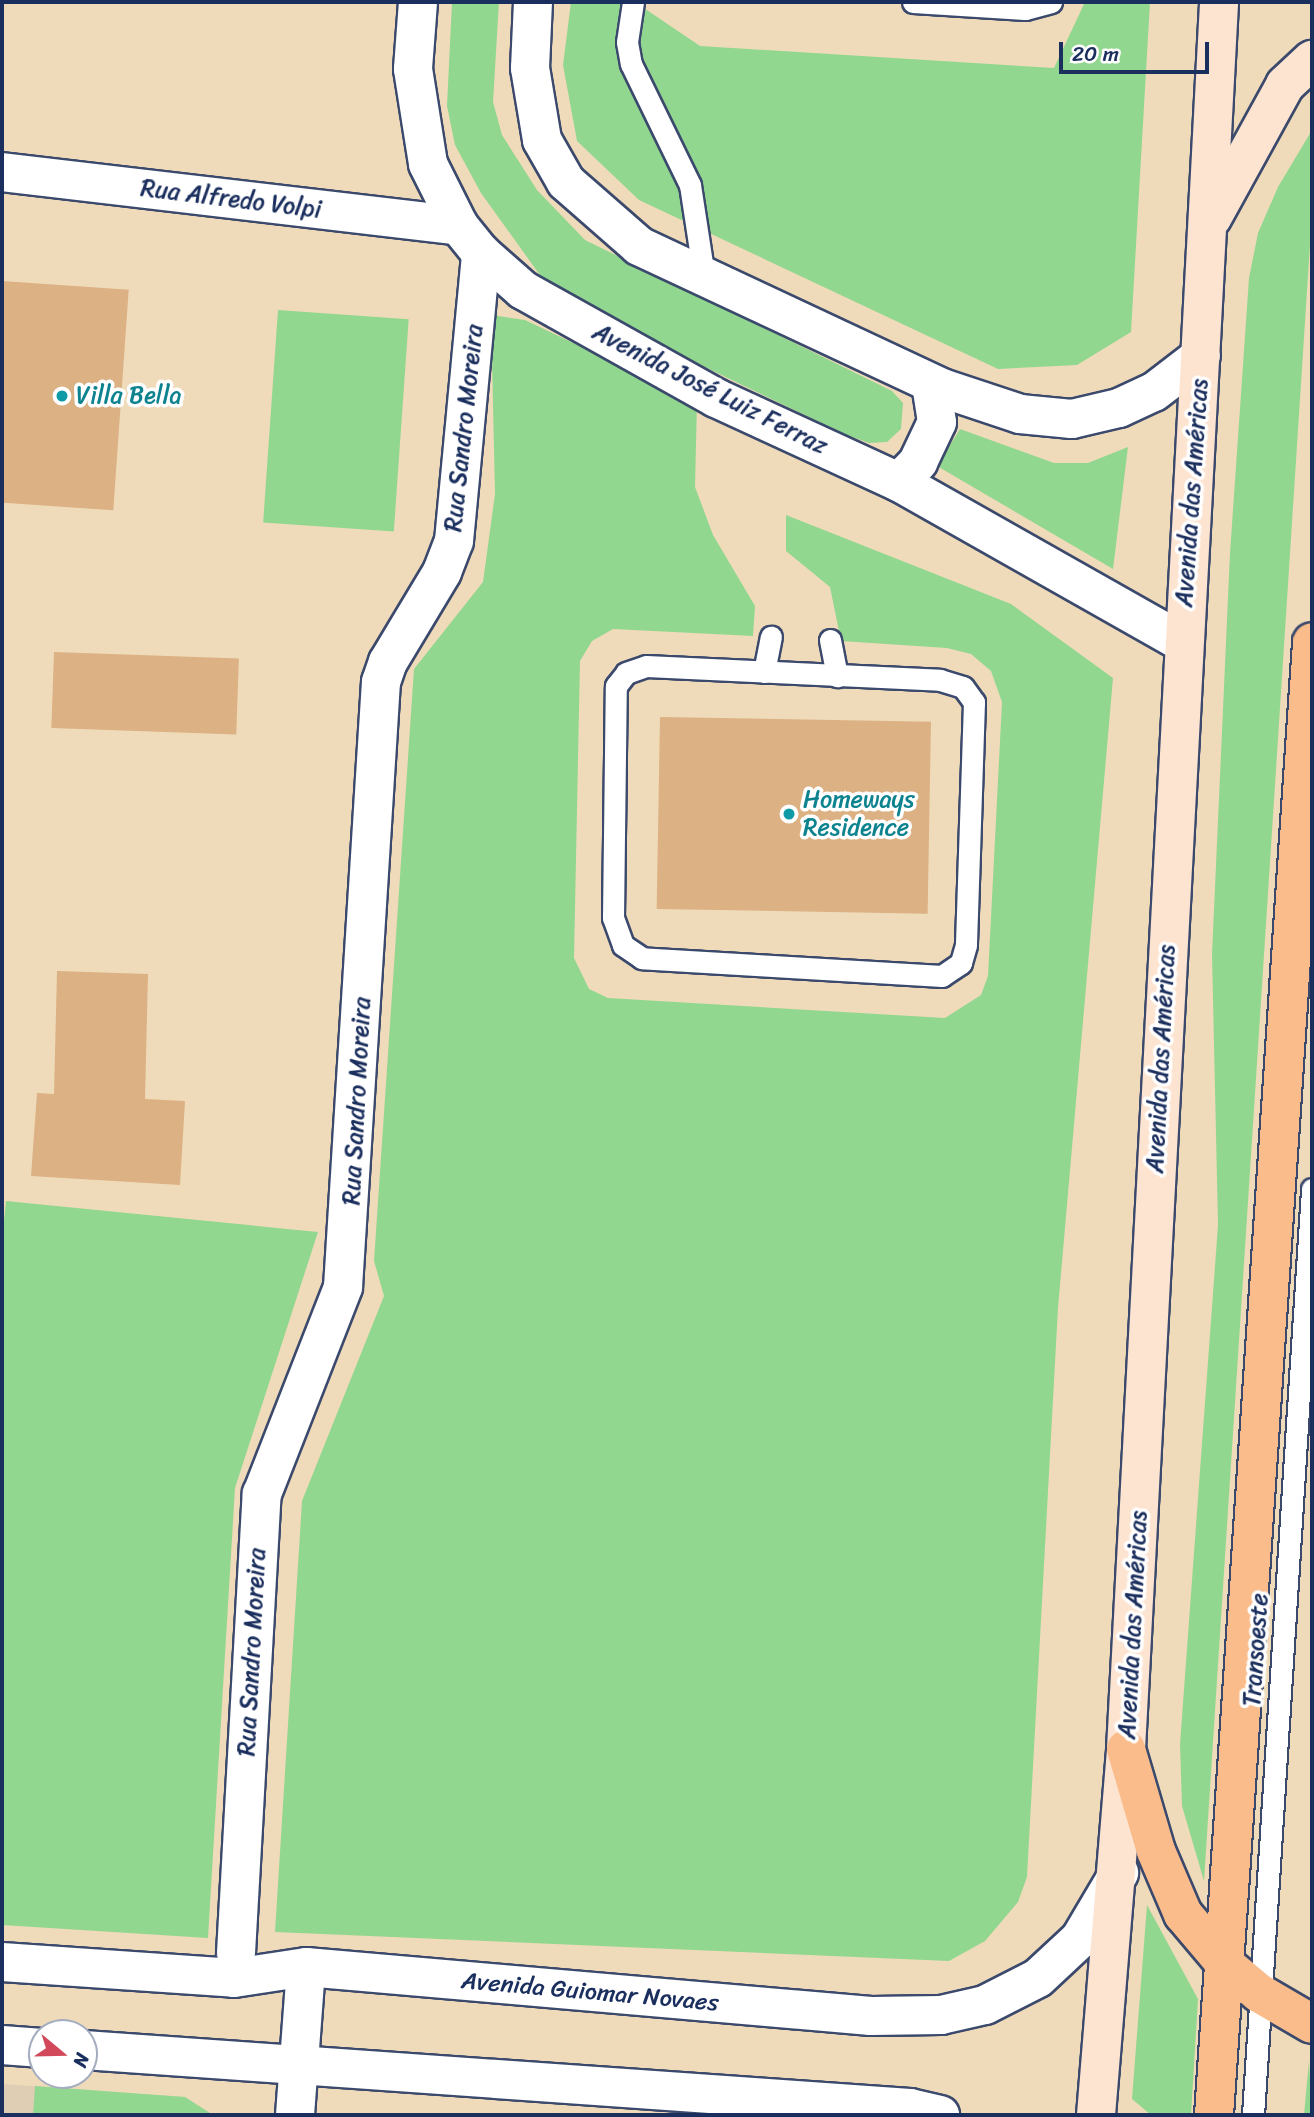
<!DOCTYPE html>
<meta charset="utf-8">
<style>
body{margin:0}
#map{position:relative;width:1314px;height:2117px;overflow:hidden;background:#efdbba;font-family:Sriracha,sans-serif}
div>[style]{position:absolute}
.built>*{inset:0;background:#dfceb4}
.green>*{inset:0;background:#92d78f;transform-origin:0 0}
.building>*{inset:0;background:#dcb183;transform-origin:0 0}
.roads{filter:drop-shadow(2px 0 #3b496c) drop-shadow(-2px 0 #3b496c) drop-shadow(0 2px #3b496c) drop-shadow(0 -2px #3b496c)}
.service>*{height:21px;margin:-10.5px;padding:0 10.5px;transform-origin:10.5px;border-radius:10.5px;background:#fff}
.minor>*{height:38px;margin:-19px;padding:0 19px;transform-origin:19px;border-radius:19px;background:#fff}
.tertiary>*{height:38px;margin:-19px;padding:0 19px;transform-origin:19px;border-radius:19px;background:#fff}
.secondary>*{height:38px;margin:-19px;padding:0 19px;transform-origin:19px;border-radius:19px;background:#fde4d1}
.trunk>*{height:38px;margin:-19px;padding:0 19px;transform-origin:19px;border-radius:19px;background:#fabc8b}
.dots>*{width:19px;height:19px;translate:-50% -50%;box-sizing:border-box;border:4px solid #fff;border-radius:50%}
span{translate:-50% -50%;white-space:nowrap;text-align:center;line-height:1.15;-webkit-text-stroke:7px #fff;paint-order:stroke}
.street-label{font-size:24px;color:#1b2f5e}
.culture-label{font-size:24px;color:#0d838f}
.left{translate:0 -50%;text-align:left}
.frame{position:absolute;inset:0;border:4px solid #1b2f5e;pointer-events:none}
.north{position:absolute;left:28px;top:2019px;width:70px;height:70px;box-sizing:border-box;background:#fff;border:2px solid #a4acbf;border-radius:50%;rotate:109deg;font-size:19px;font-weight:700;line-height:28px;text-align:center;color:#1b2f5e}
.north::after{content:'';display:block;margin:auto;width:24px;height:32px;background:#d1495b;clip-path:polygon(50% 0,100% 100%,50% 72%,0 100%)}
.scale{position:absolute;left:1059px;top:42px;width:150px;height:32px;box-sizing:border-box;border:4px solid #1b2f5e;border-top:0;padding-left:9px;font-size:21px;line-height:24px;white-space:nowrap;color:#1b2f5e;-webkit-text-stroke:5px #fff;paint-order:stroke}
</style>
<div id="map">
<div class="built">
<i style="clip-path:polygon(2px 2084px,185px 2097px,213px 2115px,2px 2115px)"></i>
</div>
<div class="green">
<i style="clip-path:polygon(452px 2px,499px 2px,493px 102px,502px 135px,537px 190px,585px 240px,892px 391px,903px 403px,901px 429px,887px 442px,869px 443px,844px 434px,591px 312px,542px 278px,481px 193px,455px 145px,447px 106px)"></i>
<i style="clip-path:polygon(571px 2px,635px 2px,700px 46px,1054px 68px,1085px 2px,1150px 2px,1131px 332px,1077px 365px,998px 369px,639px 200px,577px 141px,563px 65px)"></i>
<i style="clip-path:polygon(1312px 130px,1312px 214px,1204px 1881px,1182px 1806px,1180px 1744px,1218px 1225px,1212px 954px,1230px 553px,1249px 278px,1258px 233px,1278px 187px)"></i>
<i style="left:278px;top:310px;width:131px;height:213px;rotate:4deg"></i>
<i style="clip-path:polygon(491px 315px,525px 320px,697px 402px,695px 487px,713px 535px,755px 606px,753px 636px,613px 629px,592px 641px,580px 661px,574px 958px,589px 989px,608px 998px,945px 1018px,981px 995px,988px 976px,1002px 702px,991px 671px,971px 654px,947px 648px,841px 641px,830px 587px,786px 551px,786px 515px,1011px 604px,1113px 678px,1058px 1308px,1027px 1877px,1018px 1902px,985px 1941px,949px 1961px,275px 1932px,302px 1501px,384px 1296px,374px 1261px,414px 669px,483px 582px,495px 494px)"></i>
<i style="clip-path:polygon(960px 429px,1054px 463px,1088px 463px,1128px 447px,1113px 569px,937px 466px)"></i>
<i style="clip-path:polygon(6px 1201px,318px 1232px,235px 1488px,208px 1938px,2px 1925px,2px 1241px)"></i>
<i style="clip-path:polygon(1147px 1905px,1198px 1999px,1191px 2115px,1151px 2115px,1132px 2099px)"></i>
<i style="clip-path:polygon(1309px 2061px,1312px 2115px,1304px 2115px)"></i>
<i style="clip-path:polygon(35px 2086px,185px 2097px,213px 2115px,33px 2115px)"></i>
</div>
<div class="building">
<i style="left:2px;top:281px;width:127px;height:221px;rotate:4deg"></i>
<i style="left:54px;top:652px;width:185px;height:76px;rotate:2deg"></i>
<i style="left:660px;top:717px;width:271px;height:192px;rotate:1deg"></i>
<i style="clip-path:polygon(57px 971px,148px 974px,145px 1099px,185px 1101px,180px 1185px,31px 1176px,37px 1093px,54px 1094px)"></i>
</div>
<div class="roads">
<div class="service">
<i style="left:633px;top:2px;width:40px;rotate:98.5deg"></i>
<i style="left:627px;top:42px;width:22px;rotate:80deg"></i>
<i style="left:631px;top:64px;width:135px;rotate:64deg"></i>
<i style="left:690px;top:185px;width:92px;rotate:81.3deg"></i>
<i style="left:913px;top:2px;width:112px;rotate:3.6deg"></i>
<i style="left:1025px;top:9px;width:27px;rotate:-15deg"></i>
<i style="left:830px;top:640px;width:37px;rotate:79deg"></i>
<i style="left:646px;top:666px;width:294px;rotate:2.7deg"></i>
<i style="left:940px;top:680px;width:24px;rotate:17deg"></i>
<i style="left:963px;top:687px;width:19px;rotate:54deg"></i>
<i style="left:974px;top:702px;width:243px;rotate:91.9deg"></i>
<i style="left:966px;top:945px;width:19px;rotate:106deg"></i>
<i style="left:961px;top:963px;width:23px;rotate:146deg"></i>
<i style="left:942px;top:976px;width:301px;rotate:-176.6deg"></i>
<i style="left:642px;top:958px;width:23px;rotate:-146deg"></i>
<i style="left:623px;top:945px;width:29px;rotate:-110deg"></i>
<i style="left:613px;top:918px;width:232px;rotate:-89.3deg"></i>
<i style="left:616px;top:686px;width:16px;rotate:-52deg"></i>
<i style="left:626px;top:673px;width:21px;rotate:-19deg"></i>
<i style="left:764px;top:672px;width:36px;rotate:-79deg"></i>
<i style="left:1253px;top:2115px;width:928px;rotate:-86.35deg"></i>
</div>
<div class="minor">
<i style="left:2px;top:172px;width:460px;rotate:6.7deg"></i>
<i style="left:236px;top:1953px;width:460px;rotate:-86.8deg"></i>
<i style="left:262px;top:1494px;width:222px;rotate:-68.6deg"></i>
<i style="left:343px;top:1287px;width:606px;rotate:-86.41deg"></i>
<i style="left:381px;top:682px;width:21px;rotate:-71deg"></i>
<i style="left:388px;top:662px;width:105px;rotate:-59deg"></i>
<i style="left:442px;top:572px;width:33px;rotate:-69deg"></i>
<i style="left:454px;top:541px;width:289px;rotate:-84.6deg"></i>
<i style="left:295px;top:2115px;width:148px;rotate:-85.7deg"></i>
</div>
<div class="tertiary">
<i style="left:418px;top:2px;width:67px;rotate:94.3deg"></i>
<i style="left:413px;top:69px;width:96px;rotate:81deg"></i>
<i style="left:428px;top:164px;width:69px;rotate:63.4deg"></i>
<i style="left:459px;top:226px;width:35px;rotate:51deg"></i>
<i style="left:481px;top:253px;width:56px;rotate:41.4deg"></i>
<i style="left:523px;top:290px;width:221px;rotate:29.2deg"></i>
<i style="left:716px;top:398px;width:201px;rotate:24.7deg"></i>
<i style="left:899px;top:482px;width:325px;rotate:29.5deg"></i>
<i style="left:533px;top:2px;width:66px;rotate:92.6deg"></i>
<i style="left:530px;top:68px;width:73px;rotate:80.5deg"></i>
<i style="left:542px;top:140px;width:48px;rotate:60.3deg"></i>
<i style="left:566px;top:182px;width:97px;rotate:41.2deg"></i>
<i style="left:639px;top:246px;width:335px;rotate:25.1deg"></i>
<i style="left:942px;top:388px;width:82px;rotate:18.4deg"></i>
<i style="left:1020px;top:414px;width:52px;rotate:5.5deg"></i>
<i style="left:1072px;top:419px;width:48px;rotate:-13.2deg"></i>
<i style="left:1119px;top:408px;width:38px;rotate:-25deg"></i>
<i style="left:1154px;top:392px;width:59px;rotate:-37.5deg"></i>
<i style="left:899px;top:482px;width:28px;rotate:-46deg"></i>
<i style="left:918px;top:462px;width:44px;rotate:-64.6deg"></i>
<i style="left:937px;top:422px;width:39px;rotate:-99deg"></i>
<i style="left:2px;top:1962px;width:233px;rotate:3.9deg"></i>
<i style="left:234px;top:1978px;width:73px;rotate:-8.7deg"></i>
<i style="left:306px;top:1967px;width:567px;rotate:4.96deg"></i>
<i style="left:871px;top:2016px;width:70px;rotate:-0.8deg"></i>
<i style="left:941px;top:2015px;width:45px;rotate:-12.8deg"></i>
<i style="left:985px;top:2005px;width:59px;rotate:-27deg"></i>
<i style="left:1038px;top:1978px;width:57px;rotate:-42.9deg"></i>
<i style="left:1080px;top:1939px;width:77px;rotate:-59.4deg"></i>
<i style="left:2px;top:2045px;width:40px;rotate:4.3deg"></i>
<i style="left:84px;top:2050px;width:828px;rotate:4.02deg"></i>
<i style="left:910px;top:2108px;width:31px;rotate:13deg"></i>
</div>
<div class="secondary">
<i style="left:1212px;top:218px;width:152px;rotate:-61.2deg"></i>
<i style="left:1285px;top:85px;width:37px;rotate:-43deg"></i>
<i style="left:1096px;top:2115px;width:367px;rotate:-85.3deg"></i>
<i style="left:1126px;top:1749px;width:1749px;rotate:-86.95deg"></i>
</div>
<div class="trunk">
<i style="left:1126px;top:1749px;width:106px;rotate:73.6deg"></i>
<i style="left:1156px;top:1851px;width:69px;rotate:66.8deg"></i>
<i style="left:1183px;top:1914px;width:68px;rotate:49.8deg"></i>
<i style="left:1227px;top:1966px;width:42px;rotate:40.2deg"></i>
<i style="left:1259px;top:1993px;width:61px;rotate:30.3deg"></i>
<i style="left:1214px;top:2115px;width:1476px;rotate:-86.19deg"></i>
</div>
</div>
<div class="dots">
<i style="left:62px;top:396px;background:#0f9aa8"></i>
<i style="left:789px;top:814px;background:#0f9aa8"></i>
</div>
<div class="street-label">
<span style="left:231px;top:199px;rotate:7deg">Rua Alfredo Volpi</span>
<span style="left:710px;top:389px;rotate:27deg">Avenida José Luiz Ferraz</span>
<span style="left:464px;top:428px;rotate:-84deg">Rua Sandro Moreira</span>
<span style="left:1192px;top:493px;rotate:-86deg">Avenida das Américas</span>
<span style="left:1161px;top:1059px;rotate:-87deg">Avenida das Américas</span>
<span style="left:357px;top:1101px;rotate:-87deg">Rua Sandro Moreira</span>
<span style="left:1133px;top:1625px;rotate:-87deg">Avenida das Américas</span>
<span style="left:1256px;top:1650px;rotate:-86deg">Transoeste</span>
<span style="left:252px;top:1652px;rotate:-87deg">Rua Sandro Moreira</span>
<span style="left:590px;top:1992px;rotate:5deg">Avenida Guiomar Novaes</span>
</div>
<div class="culture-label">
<span class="left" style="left:76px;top:396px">Villa Bella</span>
<span class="left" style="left:803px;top:814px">Homeways<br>Residence</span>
</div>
<div class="frame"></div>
<div class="north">N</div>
<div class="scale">20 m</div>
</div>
